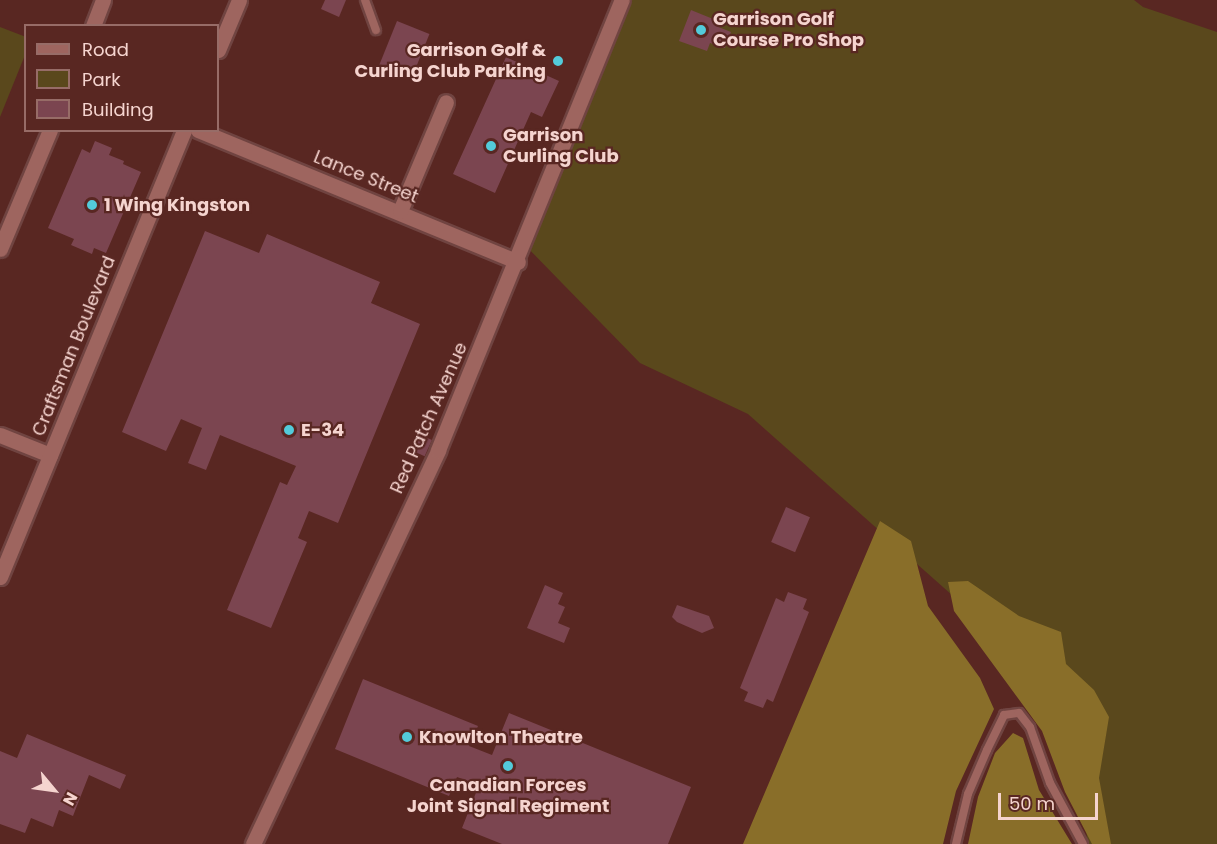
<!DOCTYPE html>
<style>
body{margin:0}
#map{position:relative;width:1217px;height:844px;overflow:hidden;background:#592722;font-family:Poppins,sans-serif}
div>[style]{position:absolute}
.green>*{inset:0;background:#5a481c}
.forest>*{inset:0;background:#896e29}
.building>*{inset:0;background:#7b4550;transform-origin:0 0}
.roads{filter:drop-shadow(2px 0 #704441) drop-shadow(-2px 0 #704441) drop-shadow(0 2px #704441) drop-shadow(0 -2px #704441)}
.service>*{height:8px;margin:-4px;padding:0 4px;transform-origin:4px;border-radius:4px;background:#9e655f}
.minor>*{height:15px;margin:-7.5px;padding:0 7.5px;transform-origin:7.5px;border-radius:7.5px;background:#9e655f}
.tertiary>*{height:15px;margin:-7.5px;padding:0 7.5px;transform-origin:7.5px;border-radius:7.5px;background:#9e655f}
.dots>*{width:16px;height:16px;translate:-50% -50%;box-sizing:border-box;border:3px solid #592722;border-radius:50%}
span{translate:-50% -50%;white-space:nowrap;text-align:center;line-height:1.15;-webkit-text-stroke:4.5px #592722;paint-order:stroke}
.poi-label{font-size:18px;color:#f5d4cf;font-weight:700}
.left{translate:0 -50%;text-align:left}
.right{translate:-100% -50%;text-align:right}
.street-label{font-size:18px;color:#f5d4cf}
.legend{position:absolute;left:24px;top:24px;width:195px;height:108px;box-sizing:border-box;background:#592722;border:2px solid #976c67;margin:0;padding:8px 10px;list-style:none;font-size:18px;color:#f5d4cf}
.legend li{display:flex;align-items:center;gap:12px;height:30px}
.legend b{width:30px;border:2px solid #976c67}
.north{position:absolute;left:24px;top:760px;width:60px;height:60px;-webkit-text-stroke:4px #592722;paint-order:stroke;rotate:119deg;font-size:16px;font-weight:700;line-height:24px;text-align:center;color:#f5d4cf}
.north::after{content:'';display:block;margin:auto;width:21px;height:27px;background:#f5d4cf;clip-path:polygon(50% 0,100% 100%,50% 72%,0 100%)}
.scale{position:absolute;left:998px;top:793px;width:100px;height:27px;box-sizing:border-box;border:3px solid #f5d4cf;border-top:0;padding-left:8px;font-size:18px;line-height:21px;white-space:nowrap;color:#f5d4cf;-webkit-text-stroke:4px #592722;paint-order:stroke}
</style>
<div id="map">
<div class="green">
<i style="clip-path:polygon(625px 0,1134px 0,1143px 7px,1217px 32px,1217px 844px,1087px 844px,1084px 761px,979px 619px,748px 414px,640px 363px,521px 241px)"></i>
<i style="clip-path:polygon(0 27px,26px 37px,25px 55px,0 117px)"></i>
</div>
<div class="forest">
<i style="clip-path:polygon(880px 521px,911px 541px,928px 606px,980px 678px,994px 709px,956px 791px,943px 844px,743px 844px)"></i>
<i style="clip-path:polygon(968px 581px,1019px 616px,1061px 632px,1066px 664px,1094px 690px,1109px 717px,1099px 778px,1111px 844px,1092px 844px,1065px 792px,1042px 731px,954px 611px,948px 582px)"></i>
<i style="clip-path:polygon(1013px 733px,1023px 738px,1039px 790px,1072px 844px,968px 844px,978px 797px,995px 753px)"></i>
</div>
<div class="building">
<i style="clip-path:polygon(325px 0,346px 0,339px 17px,321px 9px)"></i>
<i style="clip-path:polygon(691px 10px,718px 21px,716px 26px,731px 32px,725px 48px,710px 43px,707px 51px,679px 41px)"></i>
<i style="left:397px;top:21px;width:35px;height:49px;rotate:22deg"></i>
<i style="clip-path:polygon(506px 57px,559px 81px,542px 117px,531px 112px,495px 193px,453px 174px)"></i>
<i style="clip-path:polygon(95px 141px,112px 148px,109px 155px,124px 161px,123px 164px,141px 172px,106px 253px,94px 248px,92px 254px,71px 245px,74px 239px,48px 228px,82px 149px,90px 153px)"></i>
<i style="clip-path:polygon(205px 231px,259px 253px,267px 234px,380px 282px,371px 303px,420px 324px,338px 523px,309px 511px,298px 538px,307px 542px,271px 628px,227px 610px,280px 482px,287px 485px,296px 466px,220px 435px,206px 470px,188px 463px,202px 428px,181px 419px,166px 451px,122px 432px)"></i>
<i style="left:421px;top:435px;width:12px;height:18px;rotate:24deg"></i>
<i style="left:786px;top:507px;width:26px;height:38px;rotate:23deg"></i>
<i style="clip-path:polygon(545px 585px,563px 593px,558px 604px,565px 607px,558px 623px,570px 628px,564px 643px,527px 628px)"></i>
<i style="clip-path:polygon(788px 592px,807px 599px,803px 609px,809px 612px,773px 702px,767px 699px,763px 708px,744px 701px,748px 692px,740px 688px,776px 598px,784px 602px)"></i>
<i style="clip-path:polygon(677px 605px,709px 616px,714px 628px,702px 633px,677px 622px,672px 617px)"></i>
<i style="clip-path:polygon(363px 679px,478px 726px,469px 746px,492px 755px,509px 713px,691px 787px,668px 844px,502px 844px,462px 828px,479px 785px,457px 777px,449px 796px,335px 749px)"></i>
<i style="clip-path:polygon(27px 734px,126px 775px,120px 789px,89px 775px,73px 816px,59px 810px,53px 827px,31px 818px,25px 833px,0 824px,0 751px,17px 758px)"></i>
</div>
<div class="roads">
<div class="service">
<i style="left:365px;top:0;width:32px;rotate:70deg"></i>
<i style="left:956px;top:844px;width:51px;rotate:-76.5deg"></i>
<i style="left:968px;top:794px;width:48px;rotate:-66.6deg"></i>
<i style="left:987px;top:750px;width:39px;rotate:-64deg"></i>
<i style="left:1004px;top:715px;width:15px;rotate:-8deg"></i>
<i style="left:1019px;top:713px;width:18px;rotate:52deg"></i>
<i style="left:1030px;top:727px;width:59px;rotate:70.3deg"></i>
<i style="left:1050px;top:783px;width:69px;rotate:61.6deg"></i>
</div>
<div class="minor">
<i style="left:93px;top:26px;width:28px;rotate:-69deg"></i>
<i style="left:198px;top:130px;width:346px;rotate:22.4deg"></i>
<i style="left:400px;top:211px;width:118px;rotate:-67.1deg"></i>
<i style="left:0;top:249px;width:129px;rotate:-67.2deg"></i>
<i style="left:0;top:435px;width:54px;rotate:21.8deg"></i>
<i style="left:253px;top:844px;width:435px;rotate:-64.8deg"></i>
<i style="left:438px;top:450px;width:486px;rotate:-67.8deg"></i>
</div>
<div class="tertiary">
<i style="left:218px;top:50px;width:54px;rotate:-67.2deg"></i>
<i style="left:0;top:577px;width:483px;rotate:-67.6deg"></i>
</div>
</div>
<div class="dots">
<i style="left:701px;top:30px;background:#53cbda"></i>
<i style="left:558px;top:61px;background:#53cbda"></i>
<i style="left:491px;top:146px;background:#53cbda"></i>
<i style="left:92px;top:205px;background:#53cbda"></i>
<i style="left:289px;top:430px;background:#53cbda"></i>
<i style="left:407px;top:737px;background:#53cbda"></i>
<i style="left:508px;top:766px;background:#53cbda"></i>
</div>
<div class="poi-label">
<span class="left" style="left:713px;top:30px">Garrison Golf<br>Course Pro Shop</span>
<span class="right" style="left:546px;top:61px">Garrison Golf &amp;<br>Curling Club Parking</span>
<span class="left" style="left:503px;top:146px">Garrison<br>Curling Club</span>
<span class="left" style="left:104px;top:205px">1 Wing Kingston</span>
<span class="left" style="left:301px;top:430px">E-34</span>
<span class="left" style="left:419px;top:737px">Knowlton Theatre</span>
<span style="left:508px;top:796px">Canadian Forces<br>Joint Signal Regiment</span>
</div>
<div class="street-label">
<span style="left:366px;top:177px;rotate:22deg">Lance Street</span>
<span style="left:74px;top:346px;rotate:-68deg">Craftsman Boulevard</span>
<span style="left:429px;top:418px;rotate:-66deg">Red Patch Avenue</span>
</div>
<ul class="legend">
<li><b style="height:8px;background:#9e655f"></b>Road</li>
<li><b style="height:16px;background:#5a481c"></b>Park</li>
<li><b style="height:16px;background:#7b4550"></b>Building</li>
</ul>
<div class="north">N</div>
<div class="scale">50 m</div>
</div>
